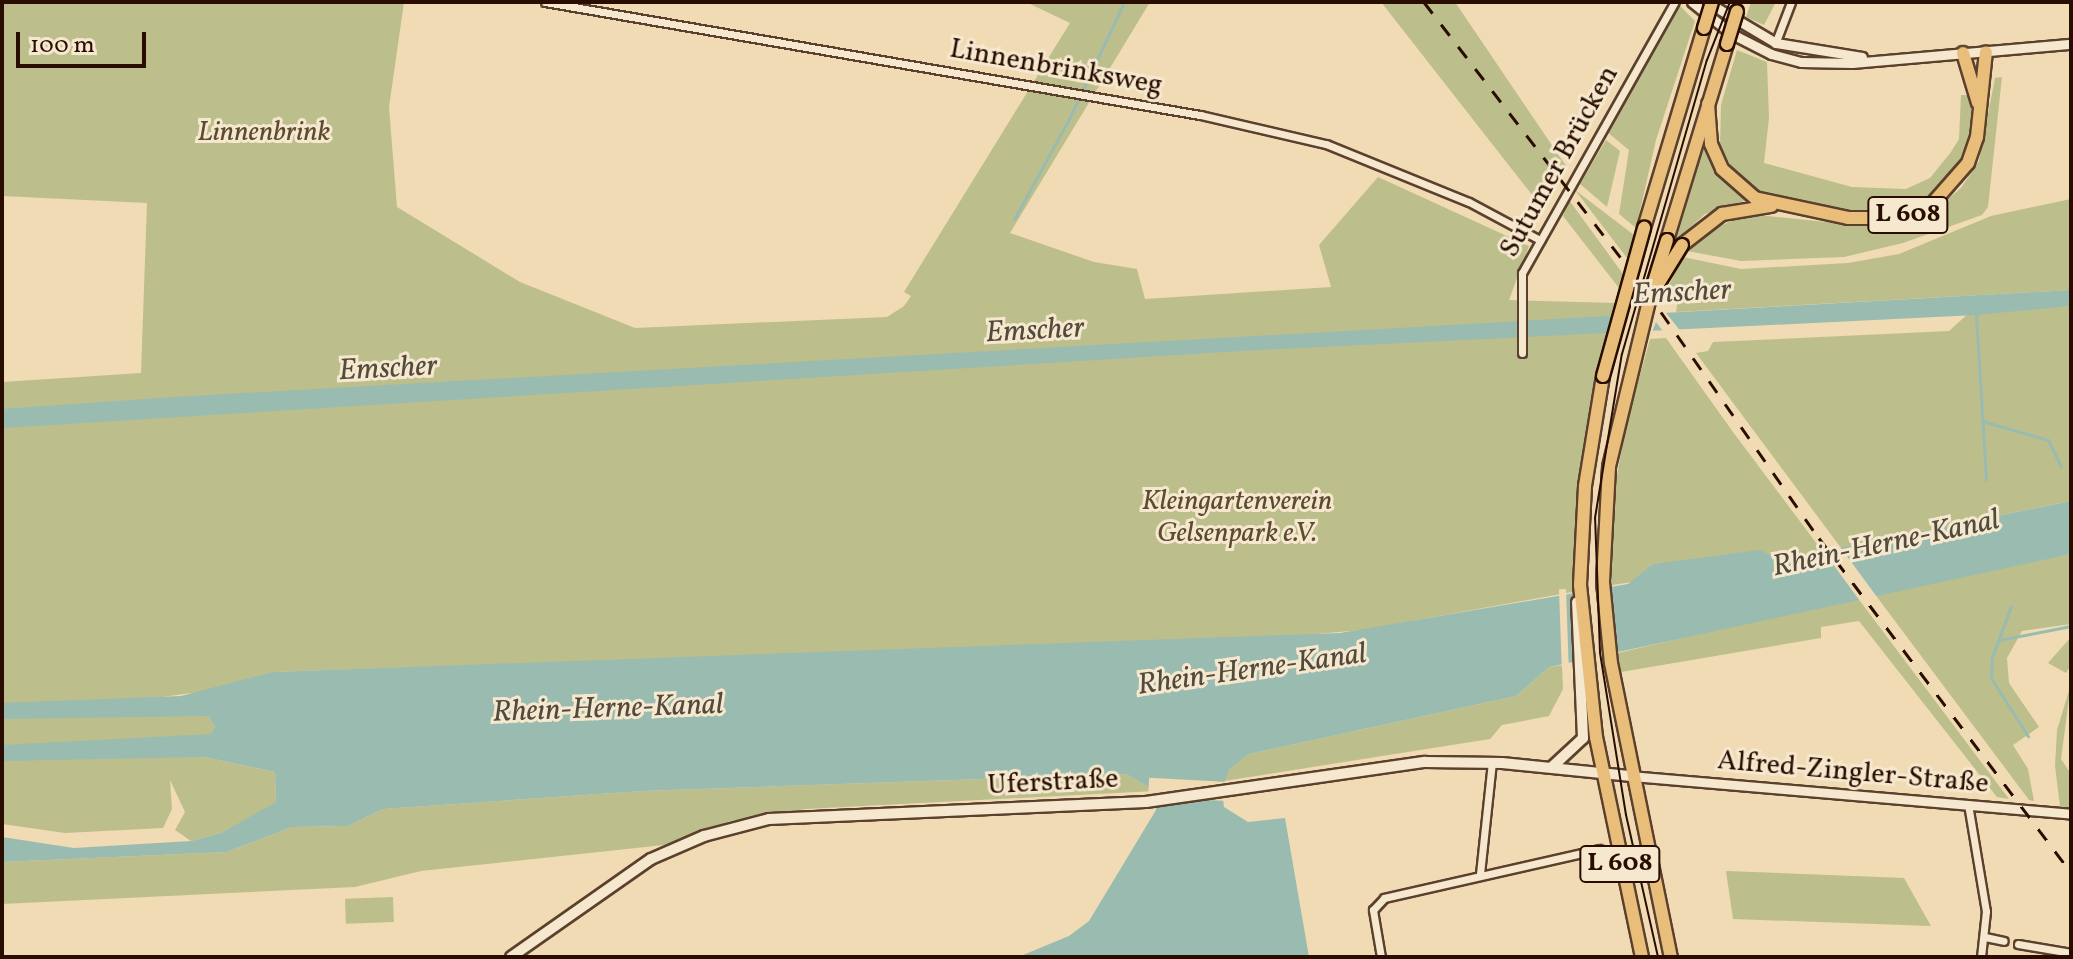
<!DOCTYPE html>
<meta charset="utf-8">
<style>
body{margin:0}
#map{position:relative;width:2073px;height:959px;overflow:hidden;background:#f0dbb4;font-family:Vollkorn,serif}
div>[style]{position:absolute}
.green>*{inset:0;background:#bcbf8b;transform-origin:0 0}
.water>*{inset:0;background:#9abbaf}
.pier>*{inset:0;background:#f0dbb4;transform-origin:0 0}
.stream>*{height:3px;margin:-1.5px;padding:0 1.5px;transform-origin:1.5px;border-radius:1.5px;background:#9abbaf}
.roads{filter:drop-shadow(2px 0 #5b402d) drop-shadow(-2px 0 #5b402d) drop-shadow(0 2px #5b402d) drop-shadow(0 -2px #5b402d)}
.minor>*{height:7px;margin:-3.5px;padding:0 3.5px;transform-origin:3.5px;border-radius:3.5px;background:#f5e8ce}
.tertiary>*{height:9px;margin:-4.5px;padding:0 4.5px;transform-origin:4.5px;border-radius:4.5px;background:#f5e8ce}
.secondary>*{height:10px;margin:-5px;padding:0 5px;transform-origin:5px;border-radius:5px;background:#f5e8ce}
.primary>*{height:12px;margin:-6px;padding:0 6px;transform-origin:6px;border-radius:6px;background:#e8be7a}
.tram>*{height:2px;margin:-1px;padding:0 1px;transform-origin:1px;border-radius:1px;background:#290d00}
.rail>*{height:3px;margin-top:-1.5px;transform-origin:0;background:repeating-linear-gradient(90deg,#290d00 0 14px,transparent 0 28px)}
.bridges{filter:drop-shadow(2px 0 #290d00) drop-shadow(-2px 0 #290d00) drop-shadow(0 2px #290d00) drop-shadow(0 -2px #290d00)}
.primary-bridge>*{height:12px;margin:-6px;padding:0 6px;transform-origin:6px;border-radius:6px;background:#e8be7a}
span{translate:-50% -50%;white-space:nowrap;text-align:center;line-height:1.15;-webkit-text-stroke:6px #f5e8ce;paint-order:stroke}
.shield-label span{padding:2px 6px;background:#f5e8ce;border:2px solid;border-radius:6px;-webkit-text-stroke-width:0}
.shield-label{font-size:26px;color:#290d00;font-weight:700}
.street-label{font-size:28px;color:#290d00}
.park-label{font-size:28px;color:#5c4b31;font-style:italic}
.water-label{font-size:30px;color:#514a3d;font-style:italic}
.frame{position:absolute;inset:0;border:4px solid #290d00;pointer-events:none}
.scale{position:absolute;left:16px;top:32px;width:130px;height:36px;box-sizing:border-box;border:4px solid #290d00;border-top:0;padding-left:10px;font-size:24px;line-height:28px;white-space:nowrap;color:#290d00;-webkit-text-stroke:6px #f5e8ce;paint-order:stroke}
</style>
<div id="map">
<div class="green">
<i style="clip-path:polygon(2px 2px,404px 2px,389px 107px,397px 207px,520px 282px,635px 328px,887px 317px,904px 306px,911px 296px,904px 292px,1070px 23px,1026px 2px,1150px 2px,1010px 233px,1094px 262px,1137px 269px,1145px 299px,1331px 287px,1319px 245px,1378px 177px,1529px 246px,1509px 300px,1616px 303px,1580px 478px,1572px 592px,1362px 630px,1259px 639px,272px 672px,206px 691px,155px 698px,156px 714px,208px 716px,215px 727px,212px 734px,157px 740px,157px 755px,204px 757px,275px 772px,276px 802px,265px 809px,221px 833px,191px 841px,175px 830px,185px 812px,170px 780px,172px 809px,163px 828px,65px 833px,2px 824px,2px 382px,141px 373px,147px 203px,2px 196px)"></i>
<i style="clip-path:polygon(1381px 2px,1455px 2px,1566px 166px,1540px 205px)"></i>
<i style="clip-path:polygon(1751px 2px,1776px 2px,1764px 25px,1746px 17px)"></i>
<i style="clip-path:polygon(1679px 5px,1695px 21px,1656px 140px,1636px 228px,1619px 214px,1629px 150px,1607px 132px)"></i>
<i style="clip-path:polygon(1737px 50px,1767px 62px,1769px 118px,1764px 163px,1852px 187px,1906px 189px,1930px 178px,1951px 152px,1959px 139px,1961px 95px,1971px 95px,1971px 136px,1964px 156px,1931px 196px,1894px 211px,1849px 211px,1759px 192px,1738px 179px,1720px 146px,1721px 105px)"></i>
<i style="clip-path:polygon(2002px 77px,1988px 207px,1982px 215px,1903px 243px,1844px 257px,1741px 261px,1687px 251px,1703px 233px,1748px 214px,1885px 228px,1933px 212px,1961px 188px,1979px 161px,1995px 78px)"></i>
<i style="clip-path:polygon(1706px 139px,1723px 181px,1747px 200px,1705px 214px,1676px 240px)"></i>
<i style="clip-path:polygon(1606px 140px,1620px 151px,1607px 207px,1580px 184px)"></i>
<i style="clip-path:polygon(1575px 190px,1634px 235px,1627px 258px)"></i>
<i style="clip-path:polygon(2071px 199px,2071px 290px,1676px 312px,1678px 299px,1665px 293px,1683px 257px,1741px 269px,1848px 263px,1899px 254px,1991px 216px)"></i>
<i style="clip-path:polygon(1569px 200px,1623px 274px,1619px 288px,1563px 216px)"></i>
<i style="clip-path:polygon(2071px 306px,2071px 501px,1841px 548px,1696px 353px,1708px 351px,1713px 342px,1949px 331px,1970px 312px)"></i>
<i style="clip-path:polygon(1666px 338px,1733px 432px,1823px 552px,1779px 560px,1653px 564px,1633px 582px,1612px 585px,1611px 508px,1626px 426px,1650px 339px)"></i>
<i style="clip-path:polygon(2071px 554px,2071px 624px,2022px 631px,2007px 658px,2009px 683px,2039px 727px,2013px 745px,2028px 769px,2034px 801px,2029px 800px,1874px 593px)"></i>
<i style="clip-path:polygon(1857px 597px,2009px 799px,1997px 797px,1859px 621px,1821px 627px,1821px 638px,1621px 672px,1618px 653px)"></i>
<i style="clip-path:polygon(2071px 637px,2071px 665px,2066px 673px,2048px 663px)"></i>
<i style="clip-path:polygon(1562px 665px,1563px 689px,1549px 716px,1502px 725px,1490px 739px,1224px 781px,1229px 770px,1249px 754px,1516px 696px,1549px 667px)"></i>
<i style="clip-path:polygon(2071px 684px,2061px 759px,2071px 774px,2071px 808px,2060px 806px,2055px 766px,2057px 730px)"></i>
<i style="clip-path:polygon(1126px 774px,1155px 791px,805px 809px,730px 821px,664px 845px,421px 871px,355px 887px,2px 904px,2px 862px,227px 852px,292px 827px,348px 826px,383px 809px,643px 791px)"></i>
<i style="clip-path:polygon(1726px 871px,1904px 878px,1931px 926px,1733px 919px)"></i>
<i style="left:393px;top:897px;width:25px;height:48px;rotate:88deg"></i>
</div>
<div class="water">
<i style="clip-path:polygon(2071px 290px,2071px 306px,1976px 315px,1258px 350px,2px 428px,2px 409px,174px 397px)"></i>
<i style="clip-path:polygon(2071px 501px,2071px 554px,1549px 667px,1516px 696px,1249px 754px,1229px 770px,1222px 789px,1224px 807px,1248px 822px,1285px 818px,1309px 957px,1018px 957px,1069px 936px,1089px 921px,1156px 810px,1155px 791px,1126px 774px,643px 791px,383px 809px,348px 826px,292px 827px,227px 852px,2px 862px,2px 837px,74px 848px,191px 841px,221px 833px,276px 802px,275px 772px,204px 757px,2px 761px,2px 745px,211px 734px,215px 727px,208px 716px,2px 719px,2px 703px,181px 696px,272px 672px,1340px 633px,1628px 584px,1653px 564px,1760px 550px,1780px 560px)"></i>
</div>
<div class="pier">
<i style="clip-path:polygon(1663px 309px,1682px 333px,1665px 334px,1656px 322px,1651px 335px,1606px 337px,1613px 312px)"></i>
<i style="clip-path:polygon(1838px 545px,1841px 548px,1877px 597px,1860px 601px,1821px 548px)"></i>
<i style="clip-path:polygon(1610px 581px,1617px 657px,1573px 666px,1574px 588px)"></i>
<i style="left:1566px;top:589px;width:78px;height:7px;rotate:88deg"></i>
<i style="left:1228px;top:782px;width:19px;height:79px;rotate:93deg"></i>
</div>
<div class="stream">
<i style="left:1014px;top:219px;width:114px;rotate:-61.2deg"></i>
<i style="left:1069px;top:119px;width:129px;rotate:-64.8deg"></i>
<i style="left:1976px;top:315px;width:165px;rotate:86.5deg"></i>
<i style="left:1982px;top:421px;width:69px;rotate:16.1deg"></i>
<i style="left:2048px;top:440px;width:30px;rotate:64deg"></i>
<i style="left:2011px;top:606px;width:54px;rotate:110.4deg"></i>
<i style="left:1992px;top:657px;width:21px;rotate:93deg"></i>
<i style="left:1991px;top:678px;width:69px;rotate:57.5deg"></i>
<i style="left:1999px;top:640px;width:73px;rotate:-11deg"></i>
</div>
<div class="roads">
<div class="minor">
<i style="left:545px;top:2px;width:665px;rotate:9.79deg"></i>
<i style="left:1200px;top:115px;width:129px;rotate:13deg"></i>
<i style="left:1326px;top:144px;width:154px;rotate:22.1deg"></i>
<i style="left:1469px;top:202px;width:81px;rotate:28.2deg"></i>
<i style="left:1775px;top:44px;width:45px;rotate:-69.1deg"></i>
<i style="left:1522px;top:353px;width:80px;rotate:-90deg"></i>
<i style="left:1522px;top:273px;width:311px;rotate:-60.6deg"></i>
<i style="left:1968px;top:804px;width:109px;rotate:80.5deg"></i>
<i style="left:1986px;top:911px;width:46px;rotate:96.2deg"></i>
<i style="left:1480px;top:874px;width:113px;rotate:-83.9deg"></i>
<i style="left:1985px;top:937px;width:19px;rotate:12deg"></i>
<i style="left:2018px;top:944px;width:54px;rotate:9.6deg"></i>
<i style="left:1381px;top:957px;width:48px;rotate:-99.7deg"></i>
<i style="left:1373px;top:910px;width:16px;rotate:-47deg"></i>
<i style="left:1384px;top:898px;width:221px;rotate:-12.8deg"></i>
</div>
<div class="tertiary">
<i style="left:1692px;top:2px;width:51px;rotate:38.7deg"></i>
<i style="left:1732px;top:34px;width:44px;rotate:27.1deg"></i>
<i style="left:1771px;top:54px;width:31px;rotate:15deg"></i>
<i style="left:1801px;top:62px;width:51px;rotate:1.1deg"></i>
<i style="left:1852px;top:63px;width:220px;rotate:-5deg"></i>
<i style="left:1707px;top:2px;width:80px;rotate:30.7deg"></i>
<i style="left:1776px;top:43px;width:87px;rotate:9.2deg"></i>
<i style="left:1631px;top:776px;width:442px;rotate:4.9deg"></i>
</div>
<div class="secondary">
<i style="left:1553px;top:766px;width:41px;rotate:-43deg"></i>
<i style="left:1583px;top:738px;width:136px;rotate:-92.5deg"></i>
<i style="left:511px;top:957px;width:171px;rotate:-35deg"></i>
<i style="left:651px;top:859px;width:58px;rotate:-23.5deg"></i>
<i style="left:704px;top:836px;width:67px;rotate:-14.7deg"></i>
<i style="left:769px;top:819px;width:377px;rotate:-2.6deg"></i>
<i style="left:1146px;top:802px;width:282px;rotate:-8.2deg"></i>
<i style="left:1425px;top:762px;width:77px;rotate:0.7deg"></i>
<i style="left:1502px;top:763px;width:130px;rotate:5.8deg"></i>
</div>
<div class="primary">
<i style="left:1963px;top:53px;width:52px;rotate:73.3deg"></i>
<i style="left:1708px;top:104px;width:40px;rotate:85.7deg"></i>
<i style="left:1711px;top:144px;width:27px;rotate:66deg"></i>
<i style="left:1722px;top:169px;width:44px;rotate:41.3deg"></i>
<i style="left:1755px;top:198px;width:95px;rotate:12.1deg"></i>
<i style="left:1848px;top:218px;width:47px"></i>
<i style="left:1895px;top:218px;width:41px;rotate:-21.5deg"></i>
<i style="left:1933px;top:203px;width:53px;rotate:-48.8deg"></i>
<i style="left:1968px;top:163px;width:28px;rotate:-71deg"></i>
<i style="left:1977px;top:137px;width:85px;rotate:-84deg"></i>
<i style="left:1644px;top:228px;width:209px;rotate:-73.3deg"></i>
<i style="left:1667px;top:240px;width:205px;rotate:-73deg"></i>
<i style="left:1682px;top:245px;width:51px;rotate:-37.8deg"></i>
<i style="left:1722px;top:214px;width:50px;rotate:-9.3deg"></i>
<i style="left:1650px;top:297px;width:175px;rotate:103.6deg"></i>
<i style="left:1609px;top:467px;width:115px;rotate:93deg"></i>
<i style="left:1603px;top:582px;width:81px;rotate:84.4deg"></i>
<i style="left:1611px;top:663px;width:300px;rotate:78.5deg"></i>
<i style="left:1603px;top:376px;width:111px;rotate:99.3deg"></i>
<i style="left:1585px;top:486px;width:99px;rotate:92.9deg"></i>
<i style="left:1580px;top:585px;width:153px;rotate:84deg"></i>
<i style="left:1596px;top:737px;width:225px;rotate:78.2deg"></i>
</div>
</div>
<div class="tram">
<i style="left:1658px;top:957px;width:146px;rotate:-102.7deg"></i>
<i style="left:1626px;top:815px;width:165px;rotate:-99.1deg"></i>
<i style="left:1600px;top:652px;width:134px;rotate:-92.1deg"></i>
<i style="left:1595px;top:518px;width:166px;rotate:-80.7deg"></i>
<i style="left:1622px;top:354px;width:306px;rotate:-73.9deg"></i>
<i style="left:1707px;top:60px;width:62px;rotate:-68.4deg"></i>
</div>
<div class="rail">
<i style="left:1424px;top:2px;width:362px;rotate:52.4deg"></i>
<i style="left:1645px;top:289px;width:304px;rotate:55.1deg"></i>
<i style="left:1819px;top:538px;width:419px;rotate:53deg"></i>
</div>
<div class="bridges">
<div class="primary-bridge">
<i style="left:1704px;top:28px;width:27px;rotate:-73deg"></i>
<i style="left:1727px;top:44px;width:34px;rotate:-73deg"></i>
<i style="left:1654px;top:282px;width:44px;rotate:-72.8deg"></i>
<i style="left:1650px;top:297px;width:61px;rotate:-58.4deg"></i>
<i style="left:1603px;top:376px;width:154px;rotate:-74.5deg"></i>
</div>
</div>
<div class="shield-label">
<span style="left:1908px;top:215px">L 608</span>
<span style="left:1620px;top:864px">L 608</span>
</div>
<div class="street-label">
<span style="left:1056px;top:68px;rotate:10deg">Linnenbrinksweg</span>
<span style="left:1560px;top:162px;rotate:-61deg">Sutumer Brücken</span>
<span style="left:1853px;top:773px;rotate:5deg">Alfred-Zingler-Straße</span>
<span style="left:1053px;top:783px;rotate:-3deg">Uferstraße</span>
</div>
<div class="park-label">
<span style="left:264px;top:133px">Linnenbrink</span>
<span style="left:1237px;top:518px">Kleingartenverein<br>Gelsenpark e.V.</span>
</div>
<div class="water-label">
<span style="left:1682px;top:293px;rotate:-3deg">Emscher</span>
<span style="left:1035px;top:331px;rotate:-3deg">Emscher</span>
<span style="left:388px;top:369px;rotate:-3deg">Emscher</span>
<span style="left:1886px;top:544px;rotate:-12deg">Rhein-Herne-Kanal</span>
<span style="left:1252px;top:670px;rotate:-8deg">Rhein-Herne-Kanal</span>
<span style="left:608px;top:709px;rotate:-2deg">Rhein-Herne-Kanal</span>
</div>
<div class="frame"></div>
<div class="scale">100 m</div>
</div>
